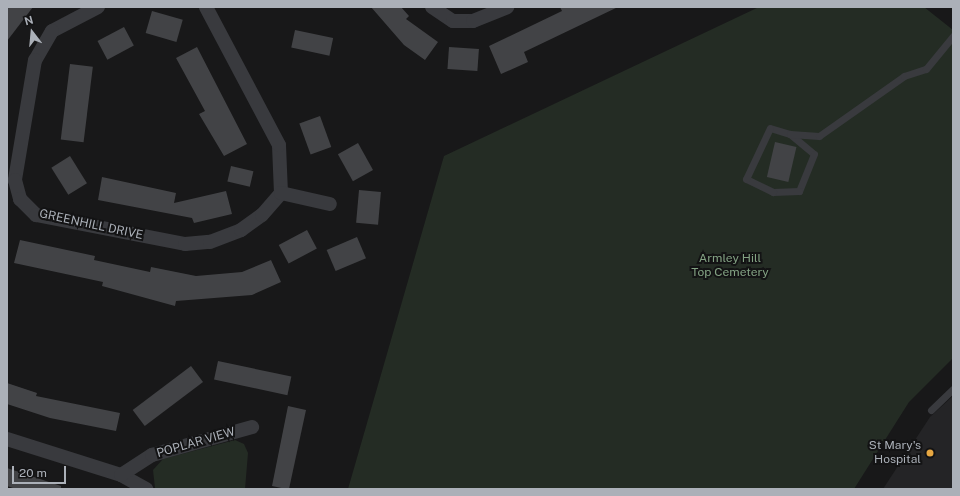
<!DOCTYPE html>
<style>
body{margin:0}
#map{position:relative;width:960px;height:496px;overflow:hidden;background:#181819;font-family:"Public Sans",sans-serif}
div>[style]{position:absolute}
.built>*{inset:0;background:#242426}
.green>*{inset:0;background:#242c24}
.building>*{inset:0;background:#424346;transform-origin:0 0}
.lane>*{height:7px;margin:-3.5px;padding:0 3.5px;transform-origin:3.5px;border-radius:3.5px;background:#393a3e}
.street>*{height:14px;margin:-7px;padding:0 7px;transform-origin:7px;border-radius:7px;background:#393a3e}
.dots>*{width:11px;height:11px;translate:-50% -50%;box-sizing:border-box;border:2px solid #131314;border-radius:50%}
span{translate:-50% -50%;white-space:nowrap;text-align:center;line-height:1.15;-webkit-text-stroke:4px #131314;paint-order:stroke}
.street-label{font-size:12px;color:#abb0b8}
.park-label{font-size:12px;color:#83a283}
.poi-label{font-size:12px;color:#abb0b8}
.right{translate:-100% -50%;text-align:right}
.frame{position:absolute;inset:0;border:8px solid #abb0b8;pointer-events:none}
.north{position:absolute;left:12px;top:12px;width:40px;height:40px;-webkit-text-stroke:3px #131314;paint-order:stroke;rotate:344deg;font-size:11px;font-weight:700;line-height:16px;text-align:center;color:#abb0b8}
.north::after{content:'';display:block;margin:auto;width:14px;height:18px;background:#abb0b8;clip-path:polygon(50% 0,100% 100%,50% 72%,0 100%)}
.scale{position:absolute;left:12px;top:466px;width:54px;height:18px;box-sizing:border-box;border:2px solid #abb0b8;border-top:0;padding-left:5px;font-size:12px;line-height:14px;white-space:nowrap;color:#abb0b8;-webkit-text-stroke:3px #131314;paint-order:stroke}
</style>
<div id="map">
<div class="built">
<i style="clip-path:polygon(953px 396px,953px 489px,883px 489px,930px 417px)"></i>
</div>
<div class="green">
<i style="clip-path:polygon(759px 7px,924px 7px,953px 30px,953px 358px,909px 402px,854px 489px,348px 489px,444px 156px)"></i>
<i style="clip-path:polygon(235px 440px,244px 444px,248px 453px,245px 489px,155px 488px,153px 470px,163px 459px)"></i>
</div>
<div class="building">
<i style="clip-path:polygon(7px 7px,33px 7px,7px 41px)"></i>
<i style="clip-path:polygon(371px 7px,401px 7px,409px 16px,406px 19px,438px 42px,425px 60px,404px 45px)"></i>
<i style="clip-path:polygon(560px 7px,618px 7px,524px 52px,528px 62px,501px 74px,489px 46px,562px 11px)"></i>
<i style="left:152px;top:11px;width:32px;height:23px;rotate:16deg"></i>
<i style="left:124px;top:27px;width:21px;height:30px;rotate:62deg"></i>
<i style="left:295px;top:30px;width:39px;height:18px;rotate:12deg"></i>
<i style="clip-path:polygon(197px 47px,247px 144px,224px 156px,199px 114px,205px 111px,176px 58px)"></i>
<i style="left:449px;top:47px;width:30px;height:22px;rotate:4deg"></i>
<i style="left:70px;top:64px;width:23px;height:76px;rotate:7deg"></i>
<i style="left:320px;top:116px;width:33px;height:22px;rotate:70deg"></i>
<i style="left:775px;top:142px;width:22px;height:36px;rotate:13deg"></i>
<i style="left:358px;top:143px;width:31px;height:23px;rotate:61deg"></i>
<i style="left:70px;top:156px;width:32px;height:22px;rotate:58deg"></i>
<i style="left:231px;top:166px;width:23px;height:16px;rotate:13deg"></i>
<i style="clip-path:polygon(102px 177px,176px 193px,174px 203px,226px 191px,232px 214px,194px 223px,192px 218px,98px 200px)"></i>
<i style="left:359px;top:190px;width:22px;height:33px;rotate:5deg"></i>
<i style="left:307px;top:230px;width:21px;height:32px;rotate:62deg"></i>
<i style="left:357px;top:237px;width:23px;height:33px;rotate:67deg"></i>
<i style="clip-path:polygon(20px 240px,95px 256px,94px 260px,150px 272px,151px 267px,196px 276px,242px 272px,271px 260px,281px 282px,252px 295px,176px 301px,175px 306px,102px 286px,103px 282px,14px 263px)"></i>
<i style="left:218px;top:361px;width:75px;height:19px;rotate:12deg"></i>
<i style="left:191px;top:366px;width:20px;height:73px;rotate:53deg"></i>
<i style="clip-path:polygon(7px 383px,37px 393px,36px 396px,120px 413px,116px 431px,50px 418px,7px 404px)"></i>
<i style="clip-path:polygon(288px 406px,306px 410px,289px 489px,286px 489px,272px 486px)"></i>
<i style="clip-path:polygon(7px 468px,61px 486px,61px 489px,16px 489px,7px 486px)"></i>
</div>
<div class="lane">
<i style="left:770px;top:128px;width:21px;rotate:17deg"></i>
<i style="left:790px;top:134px;width:31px;rotate:40deg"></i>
<i style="left:814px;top:154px;width:40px;rotate:112deg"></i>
<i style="left:799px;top:191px;width:26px;rotate:178deg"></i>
<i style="left:773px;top:192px;width:30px;rotate:-154deg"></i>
<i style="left:746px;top:179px;width:56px;rotate:-64.8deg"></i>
<i style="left:790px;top:134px;width:29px;rotate:4deg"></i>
<i style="left:819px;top:136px;width:104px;rotate:-35.2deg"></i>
<i style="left:904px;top:76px;width:23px;rotate:-18deg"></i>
<i style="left:926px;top:69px;width:43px;rotate:-50.7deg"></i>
<i style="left:931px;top:410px;width:30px;rotate:-44deg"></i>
</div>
<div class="street">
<i style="left:98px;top:7px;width:52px;rotate:152.4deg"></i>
<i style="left:52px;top:31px;width:34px;rotate:120deg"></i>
<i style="left:35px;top:60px;width:122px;rotate:99.5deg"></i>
<i style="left:15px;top:180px;width:20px;rotate:75deg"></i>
<i style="left:20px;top:199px;width:23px;rotate:45deg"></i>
<i style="left:36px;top:215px;width:152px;rotate:11deg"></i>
<i style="left:185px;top:244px;width:25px;rotate:-5deg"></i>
<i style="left:210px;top:242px;width:33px;rotate:-21deg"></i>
<i style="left:241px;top:230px;width:26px;rotate:-36deg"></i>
<i style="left:262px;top:215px;width:29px;rotate:-49deg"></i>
<i style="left:281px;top:193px;width:48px;rotate:-92.4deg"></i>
<i style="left:279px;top:145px;width:156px;rotate:-117.9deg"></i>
<i style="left:432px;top:7px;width:25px;rotate:34deg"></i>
<i style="left:453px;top:21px;width:20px"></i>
<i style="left:473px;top:21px;width:37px;rotate:-22deg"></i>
<i style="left:281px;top:193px;width:50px;rotate:12.7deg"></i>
<i style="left:7px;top:439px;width:120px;rotate:17.5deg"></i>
<i style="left:121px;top:475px;width:29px;rotate:29deg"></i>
<i style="left:121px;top:475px;width:37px;rotate:-33deg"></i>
<i style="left:152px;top:455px;width:104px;rotate:-15.6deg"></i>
</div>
<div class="dots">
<i style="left:930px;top:453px;background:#e7a742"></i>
</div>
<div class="street-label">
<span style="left:91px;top:225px;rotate:12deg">GREENHILL DRIVE</span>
<span style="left:196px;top:443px;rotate:-16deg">POPLAR VIEW</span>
</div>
<div class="park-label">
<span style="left:730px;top:266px">Armley Hill<br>Top Cemetery</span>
</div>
<div class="poi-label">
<span class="right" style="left:921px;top:453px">St Mary's<br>Hospital</span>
</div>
<div class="frame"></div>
<div class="north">N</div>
<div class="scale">20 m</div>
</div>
